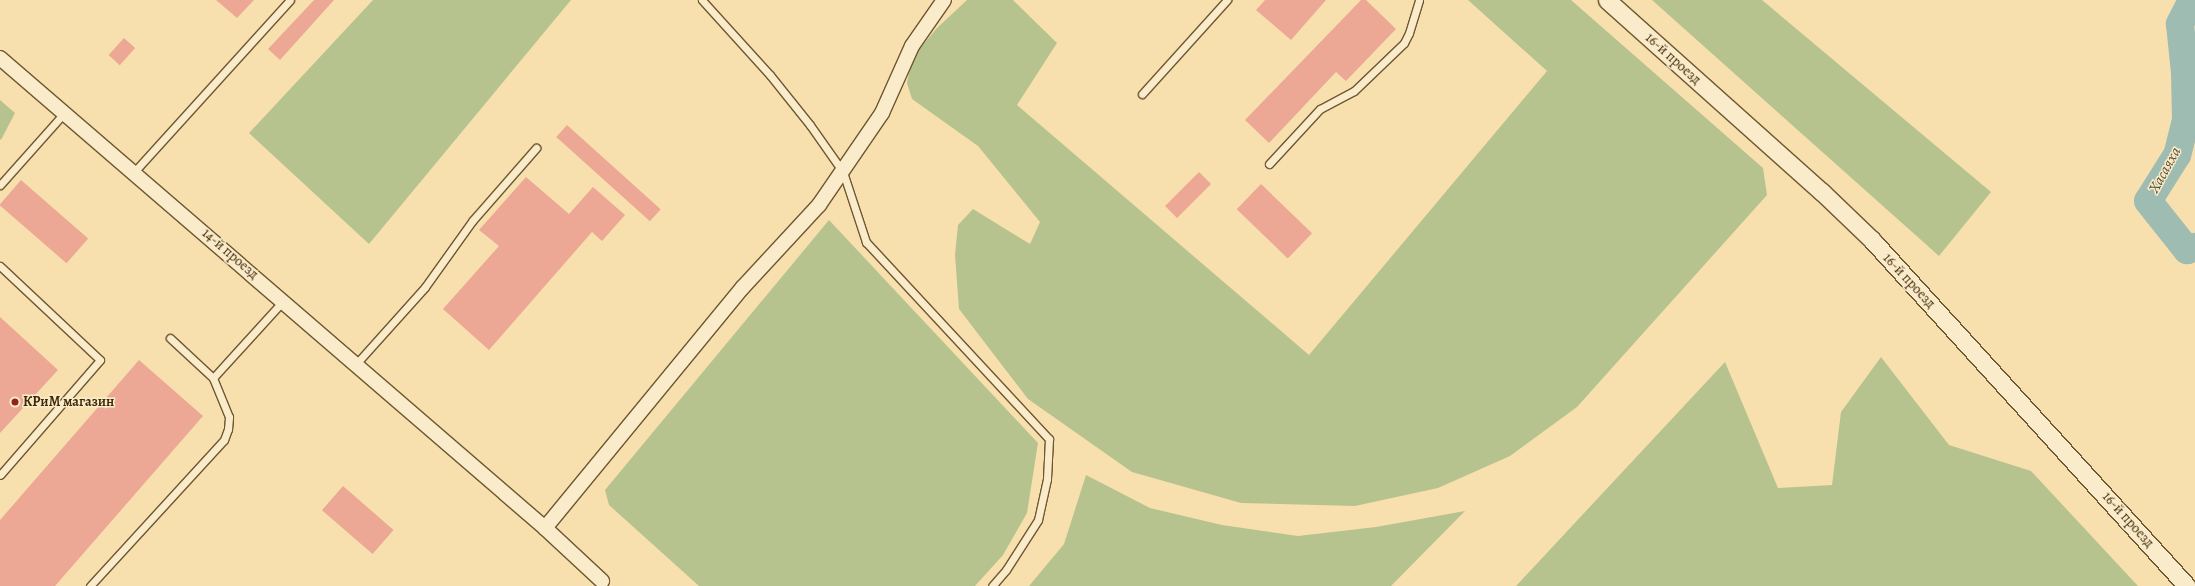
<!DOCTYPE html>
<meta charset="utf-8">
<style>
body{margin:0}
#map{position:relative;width:2195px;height:586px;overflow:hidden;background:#f7e0ae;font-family:Alegreya,serif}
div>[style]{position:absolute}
.green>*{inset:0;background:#b7c38e}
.river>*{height:28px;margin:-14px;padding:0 14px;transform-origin:14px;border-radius:14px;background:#9ebcb1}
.building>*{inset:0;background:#eca894;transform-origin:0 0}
.roads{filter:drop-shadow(1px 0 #6e5831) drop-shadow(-1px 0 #6e5831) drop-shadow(0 1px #6e5831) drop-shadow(0 -1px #6e5831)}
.service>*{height:7px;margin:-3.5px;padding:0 3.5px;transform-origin:3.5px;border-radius:3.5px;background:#faebca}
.minor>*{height:14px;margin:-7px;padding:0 7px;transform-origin:7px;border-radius:7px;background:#faebca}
.tertiary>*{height:17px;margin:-8.5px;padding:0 8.5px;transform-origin:8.5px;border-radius:8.5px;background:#faebca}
.dots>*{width:11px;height:11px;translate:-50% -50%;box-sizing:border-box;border:2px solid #faebca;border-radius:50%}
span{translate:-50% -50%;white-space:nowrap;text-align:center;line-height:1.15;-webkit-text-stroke:3px #faebca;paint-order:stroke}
.street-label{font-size:14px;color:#402a07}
.poi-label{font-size:14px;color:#402a07;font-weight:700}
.left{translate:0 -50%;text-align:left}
.water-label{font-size:15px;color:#584e32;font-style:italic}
</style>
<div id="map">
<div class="green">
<i style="clip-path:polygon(373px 0,571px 0,369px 244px,249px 133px)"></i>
<i style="clip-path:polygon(967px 0,1013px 0,1057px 43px,1017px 105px,1309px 355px,1547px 71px,1468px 0,1571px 0,1763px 168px,1767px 195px,1577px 407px,1510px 456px,1438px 488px,1355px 506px,1241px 503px,1132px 472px,1028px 399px,959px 309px,955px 255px,958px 225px,973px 209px,1030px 244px,1040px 222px,978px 146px,912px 99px,907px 83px,912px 58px,937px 28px)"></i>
<i style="clip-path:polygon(1652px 0,1762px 0,1991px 192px,1939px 256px)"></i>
<i style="clip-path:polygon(0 100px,15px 113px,1px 140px,0 139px)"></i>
<i style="clip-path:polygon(829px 220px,1038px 443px,1027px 513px,1003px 555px,975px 586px,699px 586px,609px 505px,605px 490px)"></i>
<i style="clip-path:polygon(1881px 357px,1949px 445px,2031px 471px,2138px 586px,1516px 586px,1725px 362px,1778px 488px,1832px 485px,1841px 412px)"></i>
<i style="clip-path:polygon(1086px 475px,1150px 508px,1222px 525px,1298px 536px,1376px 527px,1465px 511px,1391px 586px,1029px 586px,1064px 544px)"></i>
</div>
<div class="river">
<i style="left:2192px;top:0;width:27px;rotate:117deg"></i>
<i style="left:2180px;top:24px;width:48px;rotate:84.1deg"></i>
<i style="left:2185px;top:72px;width:48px;rotate:88.8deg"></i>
<i style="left:2186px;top:120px;width:36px;rotate:104deg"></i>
<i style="left:2177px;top:155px;width:54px;rotate:122.2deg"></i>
<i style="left:2148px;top:201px;width:63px;rotate:51.5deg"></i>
<i style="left:2187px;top:250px;width:9px;rotate:-21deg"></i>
</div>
<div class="building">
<i style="clip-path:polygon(216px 0,254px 0,237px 18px)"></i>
<i style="clip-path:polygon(314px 0,334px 0,280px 60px,268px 49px)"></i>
<i style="clip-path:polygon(1265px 0,1326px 0,1291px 40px,1256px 10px)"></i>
<i style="clip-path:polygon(1361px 0,1366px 0,1396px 29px,1346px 81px,1336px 72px,1269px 143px,1245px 120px)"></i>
<i style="left:124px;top:38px;width:15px;height:23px;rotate:42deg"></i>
<i style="left:567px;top:125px;width:126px;height:16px;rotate:42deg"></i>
<i style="left:1199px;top:172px;width:17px;height:48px;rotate:45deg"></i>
<i style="clip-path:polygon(526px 177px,569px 214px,593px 187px,625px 215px,602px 241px,592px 232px,489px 350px,443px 309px,499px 246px,479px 230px)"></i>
<i style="left:21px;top:180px;width:89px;height:33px;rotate:41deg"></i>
<i style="left:1261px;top:184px;width:71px;height:35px;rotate:44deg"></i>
<i style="clip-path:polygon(0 317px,58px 370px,0 433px)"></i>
<i style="clip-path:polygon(139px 360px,203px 416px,55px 586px,0 586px,0 520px)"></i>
<i style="left:343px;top:486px;width:67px;height:32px;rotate:41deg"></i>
</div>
<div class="roads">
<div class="service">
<i style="left:702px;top:0;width:101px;rotate:47.8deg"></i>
<i style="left:770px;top:75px;width:64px;rotate:51.3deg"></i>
<i style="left:810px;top:125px;width:57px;rotate:54.9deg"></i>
<i style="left:843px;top:172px;width:74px;rotate:71.8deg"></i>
<i style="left:866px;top:242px;width:269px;rotate:47.1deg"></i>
<i style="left:1049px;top:439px;width:40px;rotate:92.9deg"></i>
<i style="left:1047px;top:479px;width:42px;rotate:102.4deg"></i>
<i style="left:1038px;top:520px;width:59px;rotate:122.6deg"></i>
<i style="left:1006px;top:570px;width:21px;rotate:131deg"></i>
<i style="left:1142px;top:94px;width:127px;rotate:-47.9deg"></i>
<i style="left:1269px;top:164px;width:75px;rotate:-47.2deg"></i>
<i style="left:1320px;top:109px;width:38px;rotate:-28deg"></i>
<i style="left:1354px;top:91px;width:69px;rotate:-43.8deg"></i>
<i style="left:1404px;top:43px;width:11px;rotate:-63deg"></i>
<i style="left:1409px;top:33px;width:34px;rotate:-73deg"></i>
<i style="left:134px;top:172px;width:232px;rotate:-47.8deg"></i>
<i style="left:0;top:185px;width:98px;rotate:-48.3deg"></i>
<i style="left:0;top:266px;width:137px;rotate:43.2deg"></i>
<i style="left:100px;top:360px;width:152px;rotate:131deg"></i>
<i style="left:170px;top:338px;width:59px;rotate:42.9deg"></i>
<i style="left:356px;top:364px;width:103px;rotate:-48.1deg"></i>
<i style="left:425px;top:287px;width:82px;rotate:-54.4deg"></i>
<i style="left:473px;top:220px;width:96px;rotate:-48.8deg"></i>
<i style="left:90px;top:586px;width:198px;rotate:-47.5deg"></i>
<i style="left:224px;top:440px;width:12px;rotate:-70deg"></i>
<i style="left:228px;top:429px;width:12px;rotate:-85deg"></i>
<i style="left:229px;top:417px;width:42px;rotate:-112.3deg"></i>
<i style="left:213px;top:378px;width:104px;rotate:-47.7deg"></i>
</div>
<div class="minor">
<i style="left:0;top:58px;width:720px;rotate:40.77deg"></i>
<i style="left:545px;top:528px;width:312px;rotate:-50.6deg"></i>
<i style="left:743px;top:287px;width:112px;rotate:-47.2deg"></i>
<i style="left:819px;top:205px;width:112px;rotate:-55.6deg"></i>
<i style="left:882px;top:113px;width:73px;rotate:-65.9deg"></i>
<i style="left:912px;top:46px;width:56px;rotate:-55.2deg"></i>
<i style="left:545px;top:528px;width:78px;rotate:42.9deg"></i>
</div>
<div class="tertiary">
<i style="left:1607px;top:0;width:288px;rotate:41.8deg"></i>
<i style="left:1822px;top:192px;width:69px;rotate:43.8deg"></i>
<i style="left:1872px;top:240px;width:468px;rotate:47.7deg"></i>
</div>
</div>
<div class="dots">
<i style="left:15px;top:402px;background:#8f2418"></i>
</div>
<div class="street-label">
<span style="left:1673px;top:59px;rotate:42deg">16-й проезд</span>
<span style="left:230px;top:254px;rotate:41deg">14-й проезд</span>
<span style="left:1909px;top:281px;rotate:47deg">16-й проезд</span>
<span style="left:2128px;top:520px;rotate:48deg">16-й проезд</span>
</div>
<div class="poi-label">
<span class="left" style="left:23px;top:402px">КРиМ магазин</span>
</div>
<div class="water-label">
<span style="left:2165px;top:170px;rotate:-61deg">Хасаяха</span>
</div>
</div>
